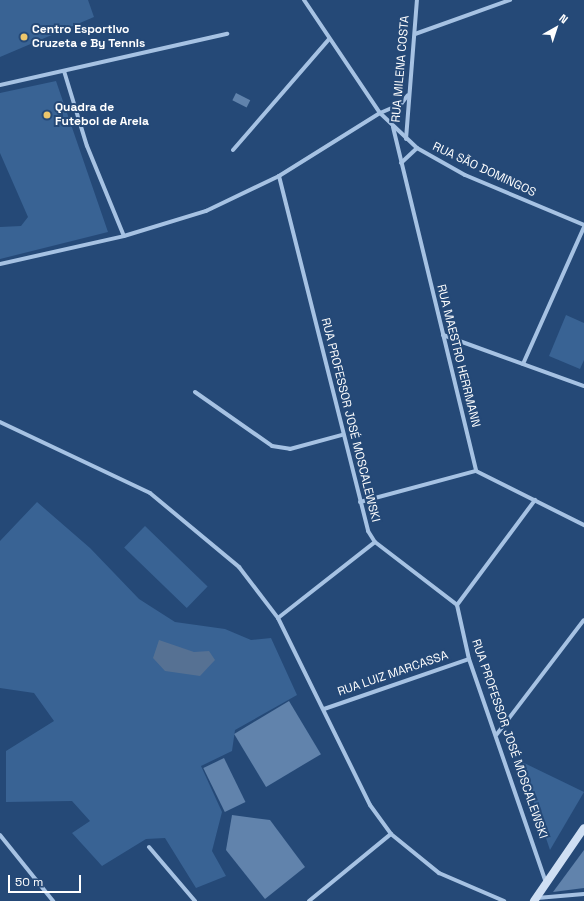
<!DOCTYPE html>
<meta charset="utf-8">
<style>
body{margin:0}
#map{position:relative;width:584px;height:901px;overflow:hidden;background:#254977;font-family:"Space Grotesk",sans-serif}
div>[style]{position:absolute}
.green>*{inset:0;background:#396394;transform-origin:0 0}
.water>*{inset:0;background:#567193}
.building>*{inset:0;background:#6183ac;transform-origin:0 0}
.street>*{height:4px;margin:-2px;padding:0 2px;transform-origin:2px;border-radius:2px;background:#a6c2e3}
.secondary>*{height:8px;margin:-4px;padding:0 4px;transform-origin:4px;border-radius:4px;background:#cfdff3}
.dots>*{width:11px;height:11px;translate:-50% -50%;box-sizing:border-box;border:2px solid #254977;border-radius:50%}
span{translate:-50% -50%;white-space:nowrap;text-align:center;line-height:1.15;-webkit-text-stroke:4px #254977;paint-order:stroke}
.poi-label{font-size:12px;color:#fff;font-weight:700}
.left{translate:0 -50%;text-align:left}
.street-label{font-size:12px;color:#fff}
.north{position:absolute;left:536px;top:8px;width:40px;height:40px;-webkit-text-stroke:3px #254977;paint-order:stroke;rotate:39deg;font-size:11px;font-weight:700;line-height:16px;text-align:center;color:#fff}
.north::after{content:'';display:block;margin:auto;width:14px;height:18px;background:#fff;clip-path:polygon(50% 0,100% 100%,50% 72%,0 100%)}
.scale{position:absolute;left:8px;top:875px;width:73px;height:18px;box-sizing:border-box;border:2px solid #fff;border-top:0;padding-left:5px;font-size:12px;line-height:14px;white-space:nowrap;color:#fff;-webkit-text-stroke:3px #254977;paint-order:stroke}
</style>
<div id="map">
<div class="green">
<i style="clip-path:polygon(0 0,88px 0,94px 17px,0 57px)"></i>
<i style="clip-path:polygon(56px 81px,108px 232px,0 259px,0 227px,21px 226px,28px 217px,0 153px,0 93px)"></i>
<i style="clip-path:polygon(566px 315px,584px 323px,584px 360px,580px 369px,549px 356px)"></i>
<i style="clip-path:polygon(37px 502px,90px 548px,139px 599px,175px 622px,225px 629px,251px 640px,271px 638px,297px 695px,235px 730px,232px 751px,201px 766px,222px 812px,212px 851px,226px 876px,196px 888px,165px 838px,146px 839px,102px 866px,72px 833px,90px 821px,72px 801px,6px 802px,6px 751px,54px 721px,34px 693px,0 688px,0 541px)"></i>
<i style="left:145px;top:526px;width:87px;height:30px;rotate:44deg"></i>
<i style="clip-path:polygon(520px 761px,584px 792px,550px 850px)"></i>
</div>
<div class="water">
<i style="clip-path:polygon(159px 640px,194px 652px,209px 651px,215px 660px,200px 676px,165px 671px,153px 658px)"></i>
</div>
<div class="building">
<i style="left:236px;top:93px;width:16px;height:8px;rotate:27deg"></i>
<i style="left:289px;top:701px;width:62px;height:64px;rotate:59deg"></i>
<i style="left:224px;top:758px;width:49px;height:23px;rotate:64deg"></i>
<i style="clip-path:polygon(232px 815px,270px 820px,305px 867px,265px 899px,226px 850px)"></i>
<i style="clip-path:polygon(584px 850px,584px 888px,553px 892px)"></i>
</div>
<div class="street">
<i style="left:304px;top:0;width:136px;rotate:56.1deg"></i>
<i style="left:380px;top:113px;width:51px;rotate:43.4deg"></i>
<i style="left:417px;top:148px;width:55px;rotate:29.4deg"></i>
<i style="left:465px;top:175px;width:129px;rotate:22.8deg"></i>
<i style="left:415px;top:34px;width:101px;rotate:-19.7deg"></i>
<i style="left:64px;top:71px;width:78px;rotate:73deg"></i>
<i style="left:87px;top:146px;width:97px;rotate:67.7deg"></i>
<i style="left:0;top:85px;width:233px;rotate:-12.7deg"></i>
<i style="left:393px;top:127px;width:354px;rotate:76.4deg"></i>
<i style="left:476px;top:471px;width:121px;rotate:26.6deg"></i>
<i style="left:406px;top:139px;width:139px;rotate:-85.5deg"></i>
<i style="left:233px;top:150px;width:147px;rotate:-49.1deg"></i>
<i style="left:401px;top:163px;width:22px;rotate:-43deg"></i>
<i style="left:279px;top:176px;width:366px;rotate:75.9deg"></i>
<i style="left:368px;top:531px;width:13px;rotate:58deg"></i>
<i style="left:375px;top:542px;width:103px;rotate:37.5deg"></i>
<i style="left:457px;top:605px;width:55px;rotate:77.5deg"></i>
<i style="left:469px;top:659px;width:234px;rotate:71deg"></i>
<i style="left:0;top:264px;width:127px;rotate:-12.7deg"></i>
<i style="left:124px;top:236px;width:86px;rotate:-17deg"></i>
<i style="left:206px;top:211px;width:81px;rotate:-25.6deg"></i>
<i style="left:279px;top:176px;width:119px;rotate:-32deg"></i>
<i style="left:380px;top:113px;width:23px;rotate:-23deg"></i>
<i style="left:401px;top:104px;width:11px;rotate:-52deg"></i>
<i style="left:443px;top:335px;width:150px;rotate:19.9deg"></i>
<i style="left:523px;top:364px;width:150px;rotate:-66deg"></i>
<i style="left:195px;top:392px;width:94px;rotate:35deg"></i>
<i style="left:272px;top:446px;width:18px;rotate:9deg"></i>
<i style="left:290px;top:449px;width:54px;rotate:-15.1deg"></i>
<i style="left:0;top:422px;width:166px;rotate:25.3deg"></i>
<i style="left:150px;top:493px;width:116px;rotate:39.7deg"></i>
<i style="left:239px;top:567px;width:64px;rotate:52.6deg"></i>
<i style="left:278px;top:618px;width:208px;rotate:63.8deg"></i>
<i style="left:370px;top:805px;width:36px;rotate:54deg"></i>
<i style="left:391px;top:834px;width:62px;rotate:39.1deg"></i>
<i style="left:439px;top:873px;width:71px;rotate:23.3deg"></i>
<i style="left:360px;top:502px;width:120px;rotate:-15deg"></i>
<i style="left:457px;top:605px;width:131px;rotate:-53.4deg"></i>
<i style="left:278px;top:618px;width:123px;rotate:-38.1deg"></i>
<i style="left:324px;top:709px;width:153px;rotate:-19deg"></i>
<i style="left:497px;top:734px;width:143px;rotate:-52.7deg"></i>
<i style="left:0;top:835px;width:85px;rotate:51.2deg"></i>
<i style="left:149px;top:847px;width:71px;rotate:49.6deg"></i>
<i style="left:537px;top:898px;width:47px;rotate:-4.9deg"></i>
<i style="left:309px;top:901px;width:106px;rotate:-39.3deg"></i>
</div>
<div class="secondary">
<i style="left:534px;top:901px;width:88px;rotate:-55.6deg"></i>
</div>
<div class="dots">
<i style="left:24px;top:37px;background:#ecc66b"></i>
<i style="left:47px;top:115px;background:#ecc66b"></i>
</div>
<div class="poi-label">
<span class="left" style="left:32px;top:37px">Centro Esportivo<br>Cruzeta e By Tennis</span>
<span class="left" style="left:55px;top:115px">Quadra de<br>Futebol de Areia</span>
</div>
<div class="street-label">
<span style="left:401px;top:69px;rotate:-85deg">RUA MILENA COSTA</span>
<span style="left:484px;top:170px;rotate:25deg">RUA SÃO DOMINGOS</span>
<span style="left:458px;top:356px;rotate:76deg">RUA MAESTRO HERRMANN</span>
<span style="left:350px;top:420px;rotate:76deg">RUA PROFESSOR JOSÉ MOSCALEWSKI</span>
<span style="left:393px;top:674px;rotate:-19deg">RUA LUIZ MARCASSA</span>
<span style="left:509px;top:739px;rotate:71deg">RUA PROFESSOR JOSÉ MOSCALEWSKI</span>
</div>
<div class="north">N</div>
<div class="scale">50 m</div>
</div>
